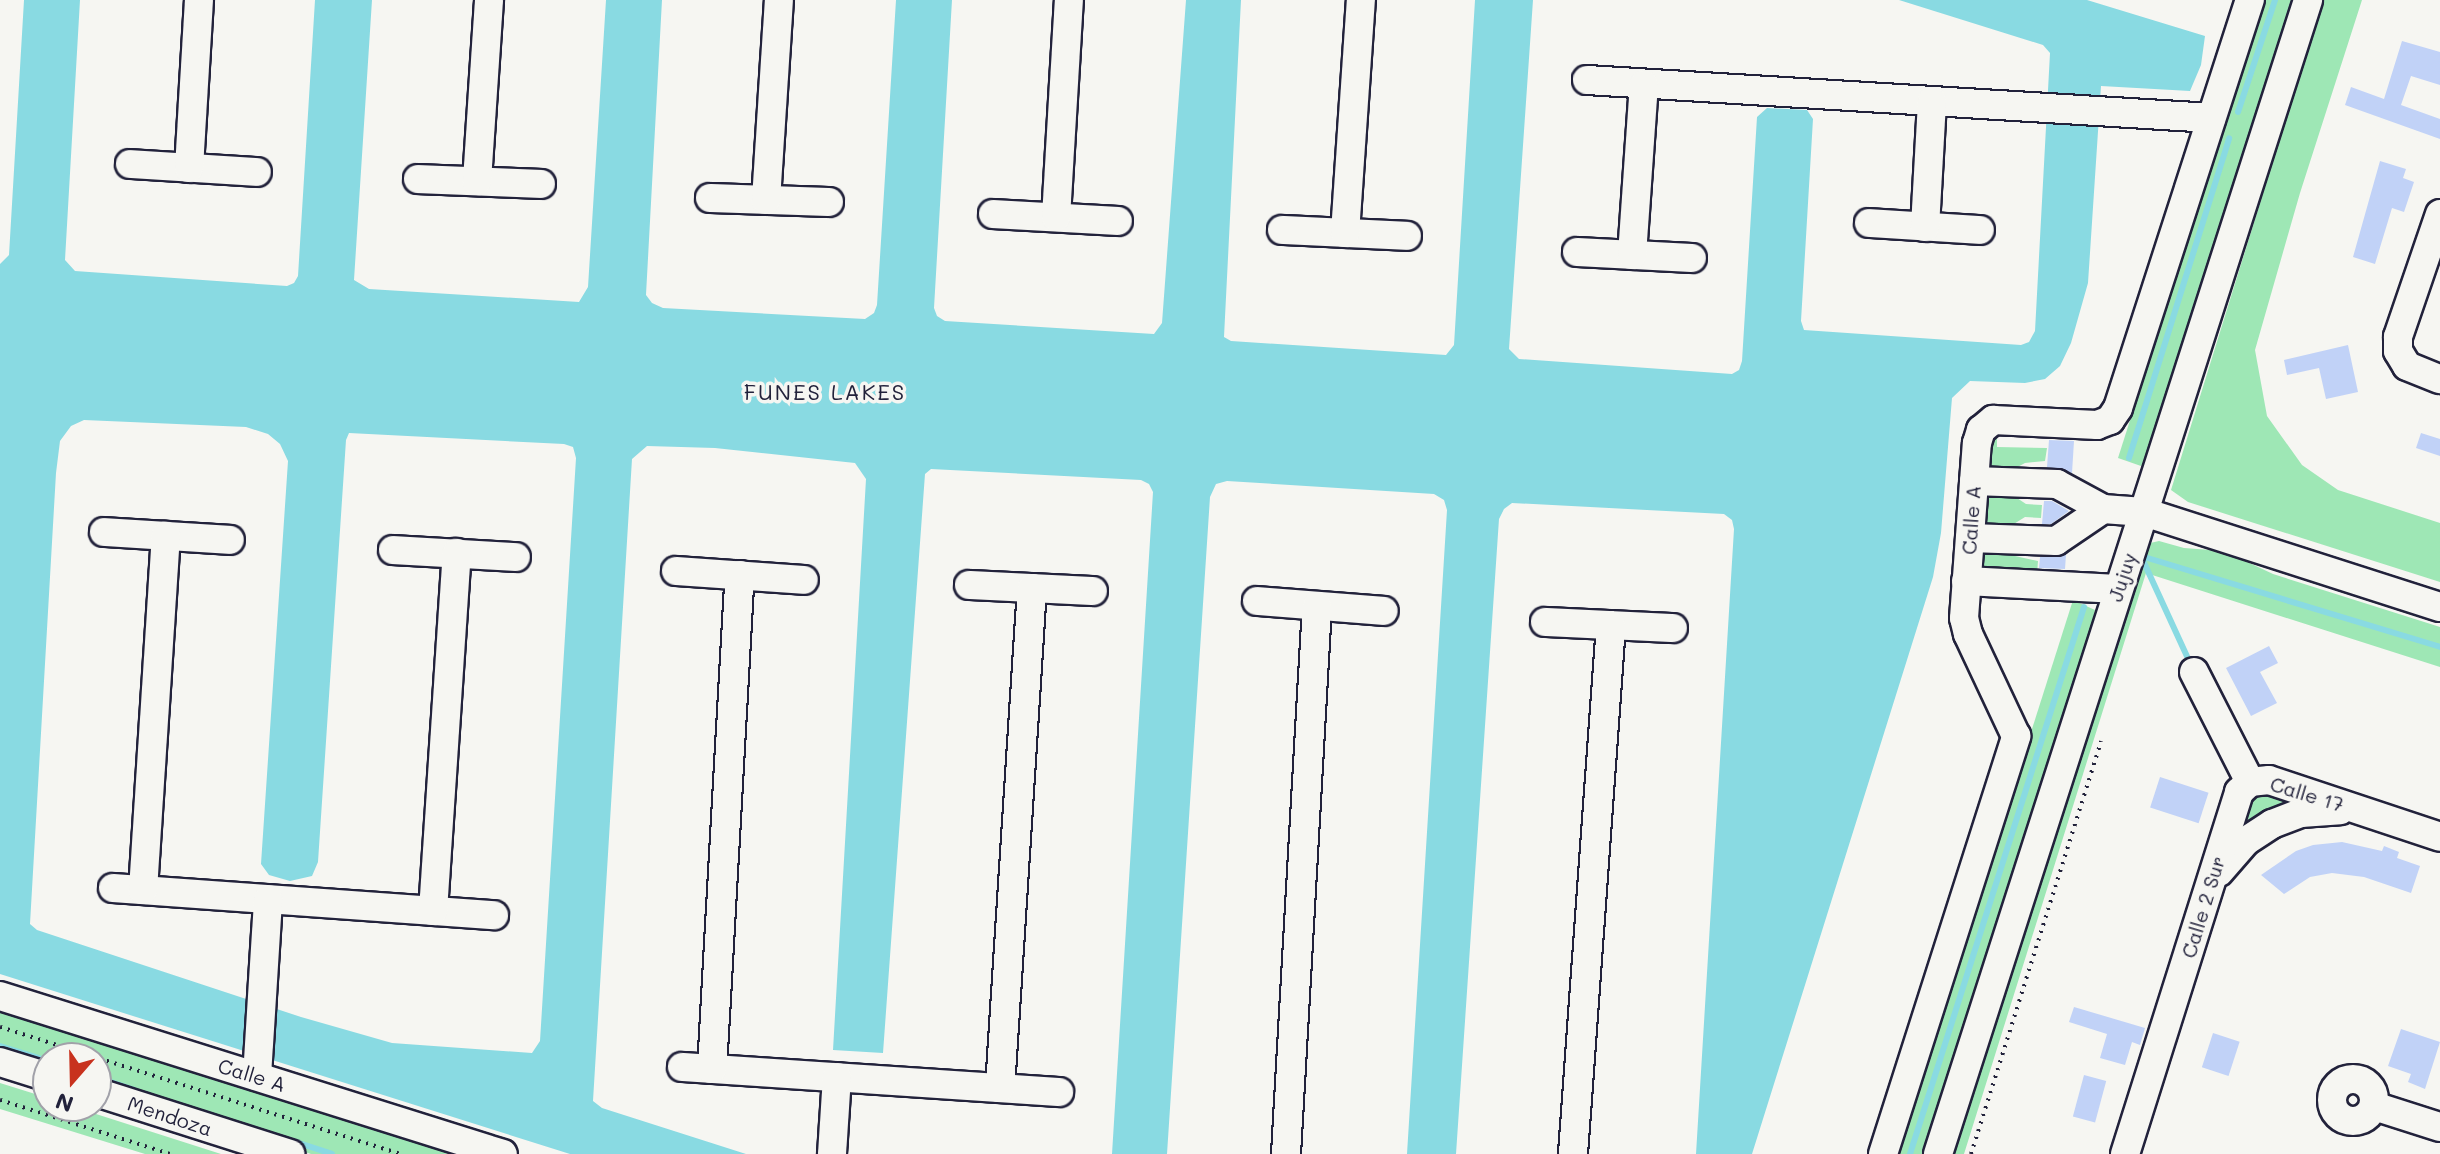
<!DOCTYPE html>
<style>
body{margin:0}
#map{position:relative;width:2440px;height:1154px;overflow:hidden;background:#f6f6f2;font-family:Mali,sans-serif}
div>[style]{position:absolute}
.green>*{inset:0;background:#9ee7b5}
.water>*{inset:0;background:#89dae2}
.stream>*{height:6px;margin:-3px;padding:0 3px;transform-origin:3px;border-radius:3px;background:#89dae2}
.building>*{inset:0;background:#c1d2f7;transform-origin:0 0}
.path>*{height:4px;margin-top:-2px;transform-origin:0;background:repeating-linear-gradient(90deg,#22223b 0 2px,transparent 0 8px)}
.roads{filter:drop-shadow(2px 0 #22223b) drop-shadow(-2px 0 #22223b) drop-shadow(0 2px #22223b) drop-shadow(0 -2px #22223b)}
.minor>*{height:28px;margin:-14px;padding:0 14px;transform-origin:14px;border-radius:14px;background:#f6f6f2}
.minor>.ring{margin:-14px;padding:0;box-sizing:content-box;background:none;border:28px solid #f6f6f2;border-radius:50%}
span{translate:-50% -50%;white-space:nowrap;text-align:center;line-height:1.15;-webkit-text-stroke:7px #f6f6f2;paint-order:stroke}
.street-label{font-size:20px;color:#22223b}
.neighbourhood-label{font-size:22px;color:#22223b;letter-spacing:2px}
.north{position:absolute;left:32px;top:1042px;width:80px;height:80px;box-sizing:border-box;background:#f6f6f2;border:2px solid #a1a1a9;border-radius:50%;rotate:200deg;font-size:22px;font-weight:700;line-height:32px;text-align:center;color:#22223b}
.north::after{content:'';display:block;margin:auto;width:28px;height:36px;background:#c8321e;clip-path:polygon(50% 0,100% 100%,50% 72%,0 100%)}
</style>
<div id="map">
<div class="green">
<i style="clip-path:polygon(2264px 0,2298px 0,2148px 463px,2141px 466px,2118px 458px)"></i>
<i style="clip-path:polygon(2323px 0,2362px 0,2300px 193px,2255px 350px,2267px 416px,2302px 465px,2338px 490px,2440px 523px,2440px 582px,2188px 502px,2171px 490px)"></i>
<i style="clip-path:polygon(1997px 432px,1997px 447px,2047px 448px,2045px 461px,2025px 463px,2008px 472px,1988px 469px,1987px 440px)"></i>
<i style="clip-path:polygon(2005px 490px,2026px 504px,2042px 505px,2041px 518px,2025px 517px,2009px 527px,1986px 527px,1981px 522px,1984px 495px)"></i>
<i style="clip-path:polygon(2159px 541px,2184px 548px,2224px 551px,2273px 574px,2440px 627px,2440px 667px,2146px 573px,1964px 1154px,1948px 1154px,2146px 544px)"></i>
<i style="clip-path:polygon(2009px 550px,2015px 556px,2038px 561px,2037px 574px,1985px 571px,1978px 566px,1979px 551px)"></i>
<i style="clip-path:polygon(2073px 600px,2095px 610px,2093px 620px,1922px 1154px,1897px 1154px)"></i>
<i style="clip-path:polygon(2259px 790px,2294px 800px,2295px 805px,2240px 829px,2248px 799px)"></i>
<i style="clip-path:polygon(0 1011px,451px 1154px,311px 1154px,96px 1085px,96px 1058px,48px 1058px,48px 1069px,0 1054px)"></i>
<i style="clip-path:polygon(0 1083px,48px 1098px,48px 1106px,71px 1106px,221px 1154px,145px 1154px,0 1109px)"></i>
</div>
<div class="water">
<i style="clip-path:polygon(evenodd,24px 0,80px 0,65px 260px,75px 271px,287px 286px,294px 283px,298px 276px,315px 0,372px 0,354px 280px,369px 289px,579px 302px,588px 287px,606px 0,662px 0,646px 295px,652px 303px,663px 308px,865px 319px,874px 313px,877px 305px,896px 0,952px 0,934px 308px,937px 316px,945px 321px,1154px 334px,1162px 323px,1186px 0,1241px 0,1224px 337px,1231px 341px,1446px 355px,1454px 345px,1475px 0,1533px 0,1509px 349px,1519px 359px,1732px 374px,1739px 370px,1742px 361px,1757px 117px,1767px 108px,1807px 110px,1813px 119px,1801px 321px,1804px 330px,2021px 345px,2029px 342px,2035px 331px,2050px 53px,2043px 45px,1899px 0,2087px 0,2205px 36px,2201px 65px,2190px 91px,2101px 86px,2088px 283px,2071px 343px,2060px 366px,2045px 379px,2025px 383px,1970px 381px,1952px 398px,1941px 533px,1933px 577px,1752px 1154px,1696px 1154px,1734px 529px,1732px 520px,1724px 514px,1512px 503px,1504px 509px,1499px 519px,1456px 1154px,1407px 1154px,1447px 510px,1444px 500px,1434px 494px,1227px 481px,1216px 484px,1210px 497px,1167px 1154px,1112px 1154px,1153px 492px,1149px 484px,1141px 480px,931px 469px,925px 474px,883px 1053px,833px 1050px,866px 479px,855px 463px,715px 448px,647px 446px,632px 459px,593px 1101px,602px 1108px,746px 1154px,570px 1154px,0 974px,0 264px,9px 255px,24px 0,84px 420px,246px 427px,268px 434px,280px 444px,288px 461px,261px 864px,269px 875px,290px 881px,312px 876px,318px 862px,346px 440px,349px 433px,564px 444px,573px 447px,576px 458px,540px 1041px,532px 1053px,392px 1043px,301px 1017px,37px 930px,30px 924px,56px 473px,60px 441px,71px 426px,84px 420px)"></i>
</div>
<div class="stream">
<i style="left:2238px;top:112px;width:118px;rotate:-71.7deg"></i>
<i style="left:2129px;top:458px;width:335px;rotate:-72.6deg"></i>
<i style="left:2141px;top:556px;width:313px;rotate:16.9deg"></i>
<i style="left:2141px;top:556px;width:120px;rotate:65.4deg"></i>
<i style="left:0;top:1046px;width:50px;rotate:17.4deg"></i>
<i style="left:96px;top:1077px;width:40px;rotate:18.9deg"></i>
<i style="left:293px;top:1141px;width:41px;rotate:18.4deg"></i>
<i style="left:1910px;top:1154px;width:574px;rotate:-72.35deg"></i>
</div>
<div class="building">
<i style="clip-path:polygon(2402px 41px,2440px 52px,2440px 85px,2411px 76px,2401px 105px,2440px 119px,2440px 139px,2345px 105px,2351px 87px,2384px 99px)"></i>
<i style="clip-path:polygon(2380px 161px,2406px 169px,2403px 178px,2414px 182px,2404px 212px,2392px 208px,2375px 264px,2353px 257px)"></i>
<i style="clip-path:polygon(2348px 345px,2358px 392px,2326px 399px,2319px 368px,2287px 375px,2284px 360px)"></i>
<i style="clip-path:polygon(2421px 433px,2440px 439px,2440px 456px,2416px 448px)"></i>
<i style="clip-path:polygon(2049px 440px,2074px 441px,2072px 473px,2047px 467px)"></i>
<i style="clip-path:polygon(2044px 501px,2052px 501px,2069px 511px,2051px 524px,2042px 524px)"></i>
<i style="clip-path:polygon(2066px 555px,2065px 569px,2039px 568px,2040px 557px)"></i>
<i style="clip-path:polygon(2269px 646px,2278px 663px,2260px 672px,2277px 703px,2251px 716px,2226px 668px)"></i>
<i style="left:2160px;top:777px;width:51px;height:32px;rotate:18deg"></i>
<i style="clip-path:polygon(2342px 842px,2382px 851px,2384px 846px,2399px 852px,2397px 858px,2420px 866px,2411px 893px,2364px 877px,2332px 873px,2310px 877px,2284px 894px,2261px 875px,2296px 851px,2313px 845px)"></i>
<i style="clip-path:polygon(2074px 1007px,2145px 1028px,2140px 1045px,2132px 1042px,2125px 1065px,2100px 1058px,2107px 1034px,2069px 1022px)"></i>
<i style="clip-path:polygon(2401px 1029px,2440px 1042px,2425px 1089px,2408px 1082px,2411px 1074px,2388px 1066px)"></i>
<i style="left:2213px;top:1033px;width:28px;height:36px;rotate:18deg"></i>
<i style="left:2084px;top:1075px;width:23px;height:43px;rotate:15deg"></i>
</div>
<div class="path">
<i style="left:0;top:1027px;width:420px;rotate:17.6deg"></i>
<i style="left:0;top:1100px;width:178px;rotate:17.6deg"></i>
<i style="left:1971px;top:1154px;width:433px;rotate:-72.5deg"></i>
</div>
<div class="roads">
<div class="minor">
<i style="left:1587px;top:80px;width:625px;rotate:3.48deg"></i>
<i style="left:130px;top:164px;width:127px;rotate:3.6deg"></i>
<i style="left:189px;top:168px;width:168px;rotate:-86.6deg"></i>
<i style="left:418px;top:179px;width:123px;rotate:2.3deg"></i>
<i style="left:477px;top:181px;width:181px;rotate:-86.2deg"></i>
<i style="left:710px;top:198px;width:119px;rotate:1.9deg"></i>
<i style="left:766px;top:200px;width:200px;rotate:-86.3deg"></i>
<i style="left:993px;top:214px;width:125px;rotate:3.2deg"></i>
<i style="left:2440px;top:214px;width:130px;rotate:108.9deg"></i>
<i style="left:2398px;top:337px;width:14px;rotate:90deg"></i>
<i style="left:2398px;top:351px;width:17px;rotate:59deg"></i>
<i style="left:2407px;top:366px;width:35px;rotate:22deg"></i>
<i style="left:1056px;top:217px;width:217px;rotate:-86.6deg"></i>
<i style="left:1869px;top:223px;width:111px;rotate:3.6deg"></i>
<i style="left:1925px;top:227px;width:126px;rotate:-86.8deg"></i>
<i style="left:1282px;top:230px;width:125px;rotate:2.7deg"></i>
<i style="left:1345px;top:233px;width:234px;rotate:-86.1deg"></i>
<i style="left:1577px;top:252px;width:115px;rotate:3deg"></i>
<i style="left:1632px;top:255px;width:171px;rotate:-86deg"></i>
<i style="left:1974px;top:481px;width:83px;rotate:2.1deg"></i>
<i style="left:2057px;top:484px;width:52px;rotate:28.5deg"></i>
<i style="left:2103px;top:509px;width:41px;rotate:4.2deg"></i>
<i style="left:2144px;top:512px;width:311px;rotate:17.8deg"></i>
<i style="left:104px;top:532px;width:126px;rotate:3.6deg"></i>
<i style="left:1970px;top:538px;width:86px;rotate:2deg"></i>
<i style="left:2056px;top:541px;width:57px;rotate:-34.2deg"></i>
<i style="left:393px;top:550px;width:123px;rotate:3.3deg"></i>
<i style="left:676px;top:571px;width:128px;rotate:4deg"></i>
<i style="left:1966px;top:581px;width:152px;rotate:3deg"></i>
<i style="left:969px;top:585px;width:124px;rotate:2.8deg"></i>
<i style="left:1257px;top:601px;width:127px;rotate:4.5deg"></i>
<i style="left:1545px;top:622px;width:128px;rotate:2.7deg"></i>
<i style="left:2194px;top:672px;width:123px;rotate:63deg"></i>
<i style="left:2250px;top:782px;width:19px;rotate:-6deg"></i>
<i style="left:2269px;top:780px;width:180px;rotate:18.4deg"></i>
<i style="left:2219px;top:872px;width:41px;rotate:-48.9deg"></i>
<i style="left:2246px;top:841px;width:31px;rotate:-33deg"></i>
<i style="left:2272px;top:824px;width:31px;rotate:-21deg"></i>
<i style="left:2301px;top:813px;width:39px;rotate:-4deg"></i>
<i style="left:113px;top:888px;width:382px;rotate:4.1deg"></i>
<i style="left:143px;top:890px;width:355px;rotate:-86.3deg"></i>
<i style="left:433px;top:911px;width:359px;rotate:-86.2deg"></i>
<i style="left:0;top:996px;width:527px;rotate:17.44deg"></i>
<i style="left:0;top:1062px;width:50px;rotate:17.4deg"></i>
<i style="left:682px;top:1067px;width:378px;rotate:3.8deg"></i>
<i style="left:712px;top:1069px;width:495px;rotate:-86.8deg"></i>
<i style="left:257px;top:1076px;width:177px;rotate:-86.4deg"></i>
<i class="ring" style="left:2332px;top:1079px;width:14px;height:14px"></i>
<i style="left:1000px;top:1088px;width:501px;rotate:-86.34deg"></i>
<i style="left:96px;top:1092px;width:204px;rotate:17.7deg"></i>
<i style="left:2374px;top:1106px;width:69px;rotate:17.7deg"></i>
<i style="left:832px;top:1154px;width:77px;rotate:-86.3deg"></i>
<i style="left:1286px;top:1154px;width:549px;rotate:-86.76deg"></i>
<i style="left:1573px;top:1154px;width:530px;rotate:-85.89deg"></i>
<i style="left:1883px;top:1154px;width:439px;rotate:-72.3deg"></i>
<i style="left:2016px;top:736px;width:113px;rotate:-115.2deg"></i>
<i style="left:1968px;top:634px;width:16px;rotate:-104deg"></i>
<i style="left:1964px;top:618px;width:175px;rotate:-85.8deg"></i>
<i style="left:1977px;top:443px;width:14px;rotate:-73deg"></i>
<i style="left:1981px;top:430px;width:16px;rotate:-40deg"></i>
<i style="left:1993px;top:420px;width:104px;rotate:2.8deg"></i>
<i style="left:2097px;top:425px;width:14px;rotate:-21deg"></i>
<i style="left:2110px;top:420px;width:14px;rotate:-56deg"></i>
<i style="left:2118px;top:408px;width:429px;rotate:-72.1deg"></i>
<i style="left:1938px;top:1154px;width:1212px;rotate:-72.22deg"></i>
<i style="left:2125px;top:1154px;width:380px;rotate:-72.5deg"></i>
<i style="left:2239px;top:792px;width:15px;rotate:-42deg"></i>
</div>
</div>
<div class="street-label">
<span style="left:1971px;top:520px;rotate:-86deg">Calle A</span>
<span style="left:2122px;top:577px;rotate:-72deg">Jujuy</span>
<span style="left:2307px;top:794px;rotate:17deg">Calle 17</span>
<span style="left:2203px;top:907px;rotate:-73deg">Calle 2 Sur</span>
<span style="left:252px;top:1075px;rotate:17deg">Calle A</span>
<span style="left:170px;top:1116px;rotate:18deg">Mendoza</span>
</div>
<div class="neighbourhood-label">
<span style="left:825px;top:392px">FUNES LAKES</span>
</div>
<div class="north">N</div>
</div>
